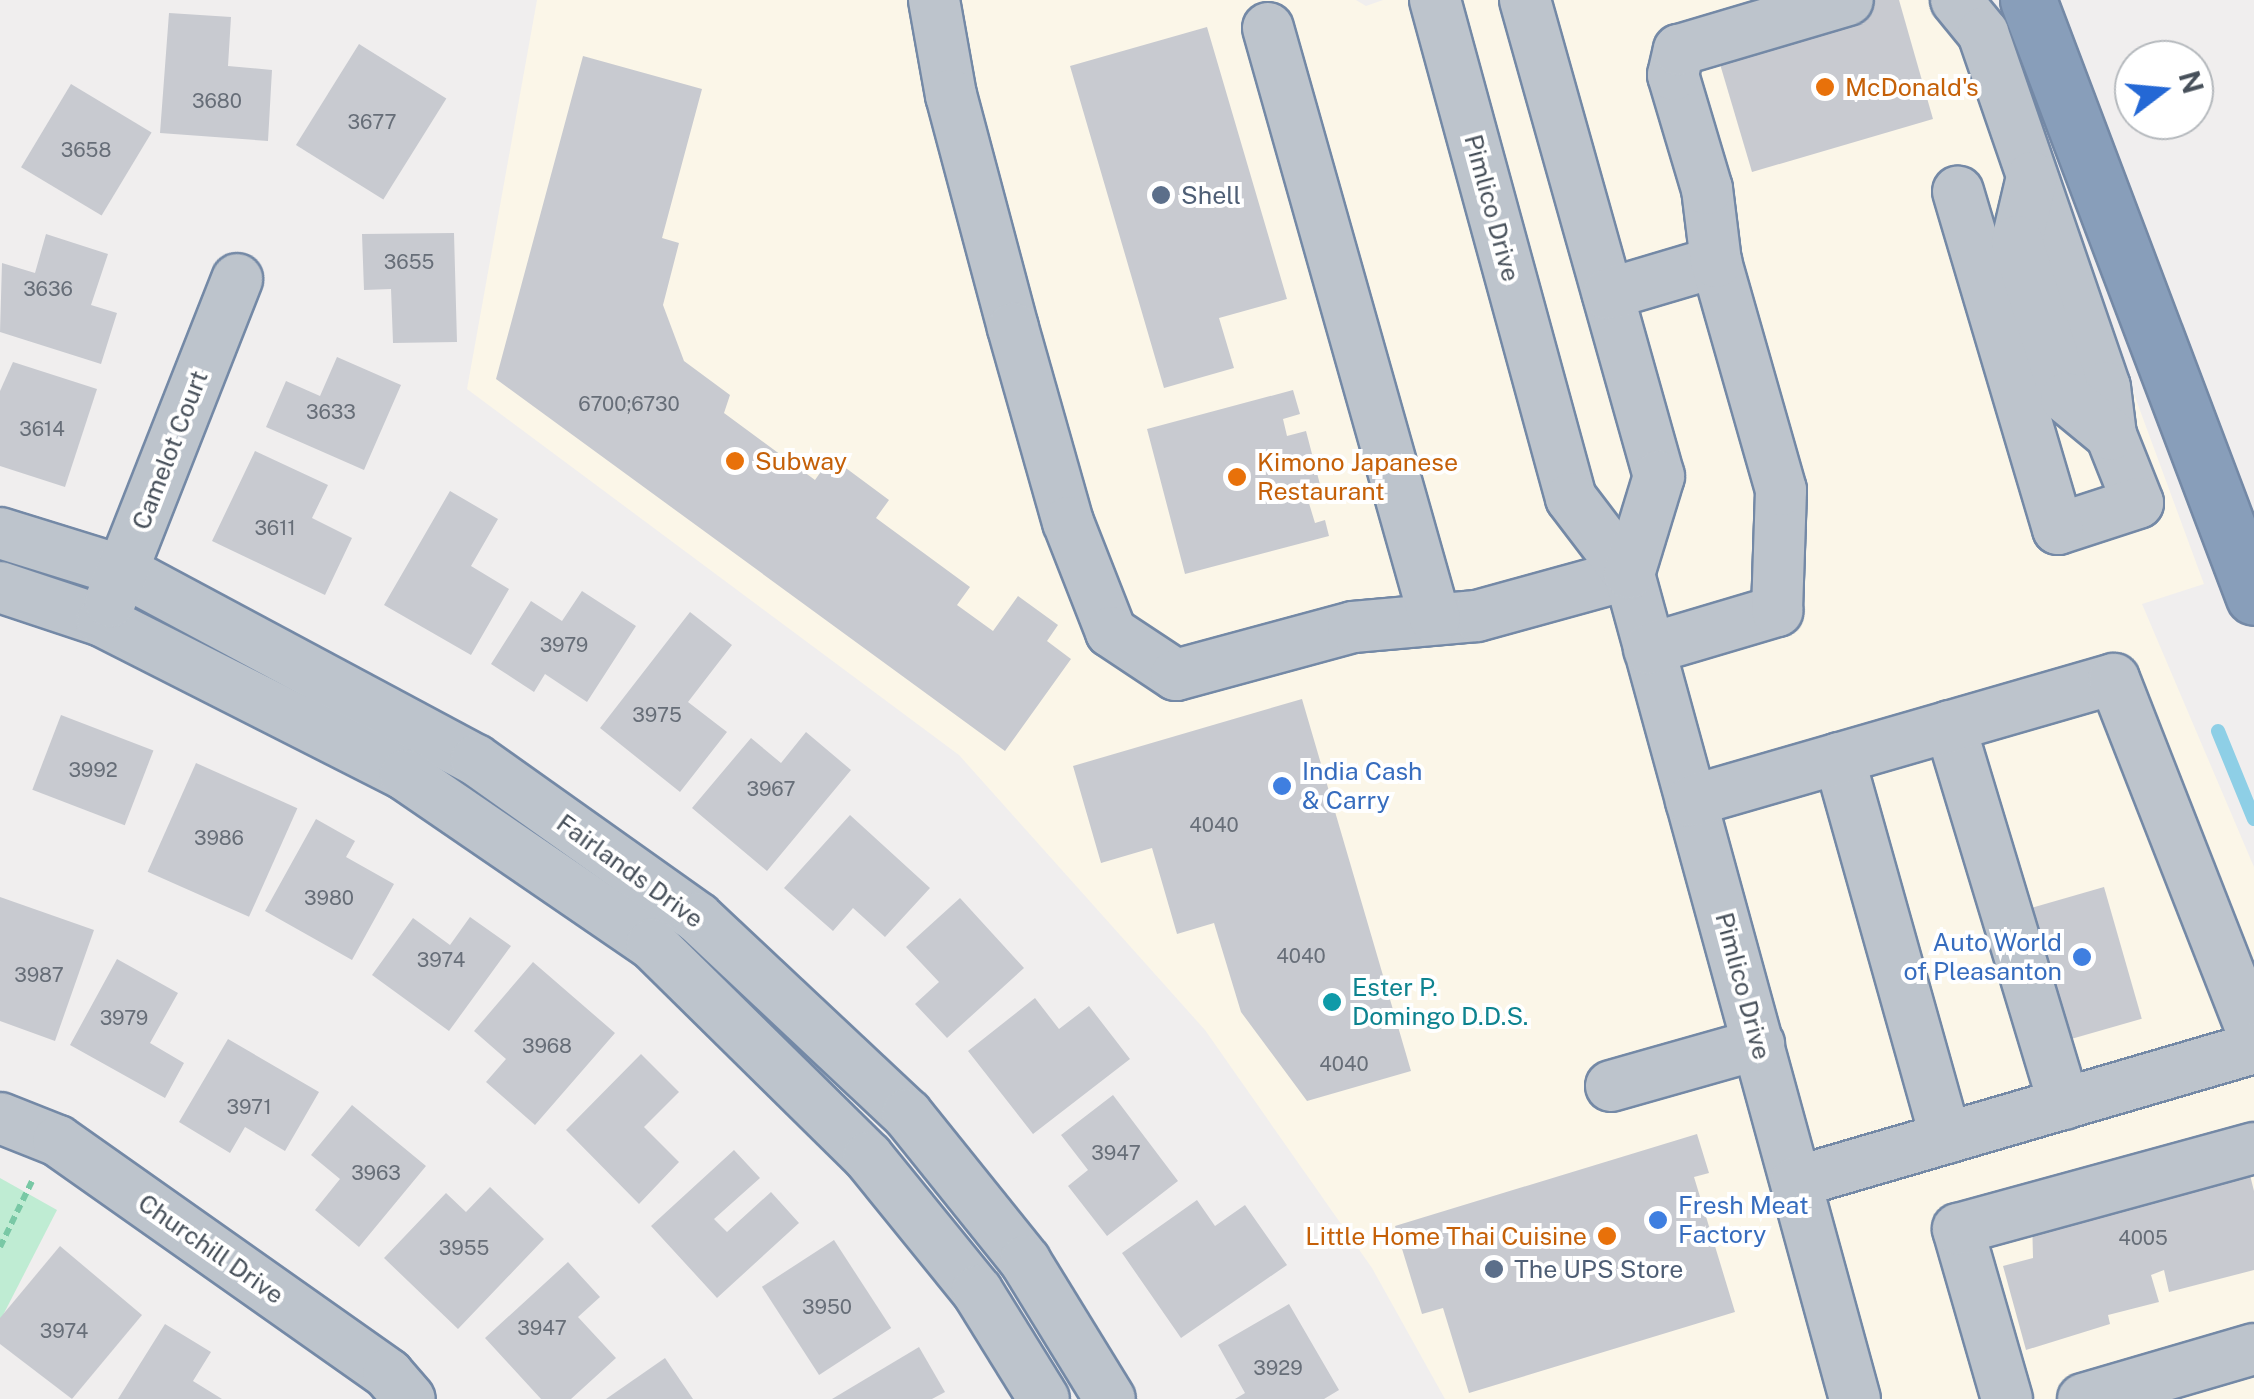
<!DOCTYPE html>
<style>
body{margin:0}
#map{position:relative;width:2254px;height:1399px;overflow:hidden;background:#f0eeee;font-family:"Public Sans",sans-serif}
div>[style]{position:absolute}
.commercial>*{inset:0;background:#fbf6e8}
.green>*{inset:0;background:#bfecd3}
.stream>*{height:14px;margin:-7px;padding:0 7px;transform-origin:7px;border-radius:7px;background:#8ecfe6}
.building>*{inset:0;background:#c8cad0;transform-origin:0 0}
.path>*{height:6px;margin-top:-3px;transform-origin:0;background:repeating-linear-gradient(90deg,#79c8a5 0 8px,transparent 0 13px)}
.roads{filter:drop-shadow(2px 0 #7489a6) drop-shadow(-2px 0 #7489a6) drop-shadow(0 2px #7489a6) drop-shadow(0 -2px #7489a6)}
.minor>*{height:50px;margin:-25px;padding:0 25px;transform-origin:25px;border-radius:25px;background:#bdc4cc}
.highway>*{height:55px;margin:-27.5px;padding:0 27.5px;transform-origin:27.5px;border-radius:27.5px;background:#889eba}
.dots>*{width:28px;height:28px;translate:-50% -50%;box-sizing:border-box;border:5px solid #fff;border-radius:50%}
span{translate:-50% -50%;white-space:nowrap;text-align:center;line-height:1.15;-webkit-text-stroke:8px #fff;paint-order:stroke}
.number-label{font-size:20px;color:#676e78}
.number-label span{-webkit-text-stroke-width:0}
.food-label{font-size:25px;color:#c56008}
.left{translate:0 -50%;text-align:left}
.right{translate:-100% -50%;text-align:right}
.service-label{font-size:25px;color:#4e5e75}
.street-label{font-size:25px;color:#47505a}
.shop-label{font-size:25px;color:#366cbe}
.culture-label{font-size:25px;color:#0d838f}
.north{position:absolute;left:2114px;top:40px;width:100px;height:100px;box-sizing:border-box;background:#fff;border:2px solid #b5b9bd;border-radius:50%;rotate:74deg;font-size:28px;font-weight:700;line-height:40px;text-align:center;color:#47505a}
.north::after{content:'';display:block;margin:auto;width:35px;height:45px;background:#2468d5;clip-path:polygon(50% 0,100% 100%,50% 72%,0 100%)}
</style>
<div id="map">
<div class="commercial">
<i style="clip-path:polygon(537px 0,1356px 0,1366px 6px,1383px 0,1981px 0,2005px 44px,2204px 584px,2142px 604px,2254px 867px,2254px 1399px,1445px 1399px,1372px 1268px,1205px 1030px,959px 755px,467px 389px)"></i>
</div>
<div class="green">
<i style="clip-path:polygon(0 1178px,57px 1210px,0 1321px)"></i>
</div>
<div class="stream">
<i style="left:2218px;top:731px;width:95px;rotate:67.8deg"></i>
</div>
<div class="building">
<i style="clip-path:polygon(1874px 0,1899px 0,1933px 119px,1752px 172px,1717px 54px,1756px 35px)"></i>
<i style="clip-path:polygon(169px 13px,231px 17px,228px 66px,272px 70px,268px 141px,160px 133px)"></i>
<i style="clip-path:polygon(1207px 27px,1287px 299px,1219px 318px,1234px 368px,1164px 388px,1070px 66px)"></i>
<i style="left:359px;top:44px;width:103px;height:119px;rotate:32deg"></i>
<i style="clip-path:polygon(583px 56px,702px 89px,662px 238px,679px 243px,663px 305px,684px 361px,730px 395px,724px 413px,815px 480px,831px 457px,889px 500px,876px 518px,970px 587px,957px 605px,993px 631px,1018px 596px,1058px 625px,1047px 641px,1071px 659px,1005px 751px,496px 379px)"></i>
<i style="left:71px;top:84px;width:94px;height:97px;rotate:31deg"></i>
<i style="clip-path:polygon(454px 233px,457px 342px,393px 343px,391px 289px,364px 290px,362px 234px)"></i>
<i style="clip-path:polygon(46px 234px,108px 254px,91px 305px,117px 313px,101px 364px,0 332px,2px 263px,35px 273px)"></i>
<i style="clip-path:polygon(337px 357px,401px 385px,364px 470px,266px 427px,286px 381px,320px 396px)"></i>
<i style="clip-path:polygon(13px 362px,97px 389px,65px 487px,0 466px,0 391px)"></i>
<i style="clip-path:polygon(1293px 390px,1300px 414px,1283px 419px,1287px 436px,1306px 431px,1323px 496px,1308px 500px,1315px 523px,1325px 520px,1329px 536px,1185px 574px,1147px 429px)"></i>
<i style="clip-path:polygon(255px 451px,328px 485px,312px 518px,352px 538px,325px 595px,212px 541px)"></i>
<i style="clip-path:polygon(450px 491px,498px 519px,471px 566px,509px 589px,471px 655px,384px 605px)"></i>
<i style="clip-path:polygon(582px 591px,636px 626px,587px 702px,545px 674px,534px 692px,491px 664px,531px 601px,562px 621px)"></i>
<i style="clip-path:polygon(690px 612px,732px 645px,688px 702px,727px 732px,680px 792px,600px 728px)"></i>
<i style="clip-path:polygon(1302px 699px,1411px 1071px,1307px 1101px,1241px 1012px,1214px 923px,1177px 934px,1152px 848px,1101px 863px,1073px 766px)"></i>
<i style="left:61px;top:715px;width:99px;height:80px;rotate:21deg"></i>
<i style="clip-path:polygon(806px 732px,851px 770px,767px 871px,692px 808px,751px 738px,781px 763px)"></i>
<i style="left:196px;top:763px;width:111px;height:119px;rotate:24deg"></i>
<i style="clip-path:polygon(850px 815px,930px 888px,885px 937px,853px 908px,833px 931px,784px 888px)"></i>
<i style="clip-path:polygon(316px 819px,355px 841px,346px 857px,394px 884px,352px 960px,265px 911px)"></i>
<i style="left:2104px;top:887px;width:137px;height:78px;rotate:74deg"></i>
<i style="clip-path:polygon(0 897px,94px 930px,55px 1041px,0 1021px)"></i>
<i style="clip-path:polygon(960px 898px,1024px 968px,947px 1038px,915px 1004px,939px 982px,906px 947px)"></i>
<i style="clip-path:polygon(470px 917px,511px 946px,449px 1031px,372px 975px,413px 918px,450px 945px)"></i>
<i style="clip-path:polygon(117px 959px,178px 993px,150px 1043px,184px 1063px,165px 1098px,70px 1045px)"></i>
<i style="clip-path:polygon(533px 962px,615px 1033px,535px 1125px,486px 1082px,506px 1059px,474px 1031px)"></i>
<i style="clip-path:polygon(1035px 998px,1059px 1029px,1089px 1006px,1130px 1059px,1033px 1134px,968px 1051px)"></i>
<i style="clip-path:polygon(228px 1039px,319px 1092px,285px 1151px,245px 1127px,230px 1153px,179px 1122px)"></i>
<i style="clip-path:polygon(641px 1054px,679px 1092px,644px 1127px,679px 1162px,639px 1204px,566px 1130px)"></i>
<i style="clip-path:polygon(1113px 1095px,1178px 1181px,1107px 1236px,1068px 1186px,1088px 1170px,1061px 1135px)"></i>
<i style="clip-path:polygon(352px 1105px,426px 1166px,359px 1247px,315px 1210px,340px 1179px,311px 1155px)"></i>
<i style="clip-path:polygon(1697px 1134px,1709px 1173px,1694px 1177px,1735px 1312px,1469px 1393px,1443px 1308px,1422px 1314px,1395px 1226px)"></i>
<i style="clip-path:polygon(734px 1150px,760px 1178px,714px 1219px,727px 1232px,771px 1192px,799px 1223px,717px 1298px,651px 1226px)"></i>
<i style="clip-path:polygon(2247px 1163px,2254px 1191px,2254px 1270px,2169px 1292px,2164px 1270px,2151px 1275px,2159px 1302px,2108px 1315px,2110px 1324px,2026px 1350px,2003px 1266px,2033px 1258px,2032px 1218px)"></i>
<i style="clip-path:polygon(490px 1187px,544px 1239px,458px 1329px,384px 1258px,446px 1193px,466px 1212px)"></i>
<i style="clip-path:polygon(1197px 1200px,1215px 1226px,1245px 1205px,1287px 1265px,1181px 1338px,1122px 1253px)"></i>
<i style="left:834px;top:1240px;width:105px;height:86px;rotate:57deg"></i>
<i style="clip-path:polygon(60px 1246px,142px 1315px,72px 1399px,0 1344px,0 1318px)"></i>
<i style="clip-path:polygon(568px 1262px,600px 1297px,578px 1317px,616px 1358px,571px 1399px,541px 1399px,485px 1338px)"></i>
<i style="clip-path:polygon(1289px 1304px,1339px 1390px,1324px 1399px,1235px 1399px,1245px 1393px,1218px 1345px)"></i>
<i style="clip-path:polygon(165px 1324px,211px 1352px,193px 1381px,222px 1399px,118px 1399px)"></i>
<i style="clip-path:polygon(919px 1347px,945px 1392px,932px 1399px,832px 1399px)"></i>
<i style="clip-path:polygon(665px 1358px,693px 1399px,606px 1399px)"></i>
</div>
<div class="path">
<i style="left:0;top:1247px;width:73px;rotate:-64.1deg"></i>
</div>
<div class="roads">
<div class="minor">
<i style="left:934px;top:0;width:97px;rotate:79.9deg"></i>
<i style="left:951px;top:95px;width:241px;rotate:75.1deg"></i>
<i style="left:1013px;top:328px;width:202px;rotate:74.2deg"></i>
<i style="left:1068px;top:522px;width:118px;rotate:68.6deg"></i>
<i style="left:1111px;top:632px;width:78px;rotate:33.5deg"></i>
<i style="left:1176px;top:675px;width:183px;rotate:-15.2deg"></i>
<i style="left:1353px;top:627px;width:124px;rotate:-5.1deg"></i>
<i style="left:1477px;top:616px;width:158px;rotate:-15.4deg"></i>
<i style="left:1435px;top:0;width:516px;rotate:74.73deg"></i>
<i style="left:1571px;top:498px;width:96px;rotate:52.7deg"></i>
<i style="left:1629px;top:574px;width:855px;rotate:74.68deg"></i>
<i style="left:1525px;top:0;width:495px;rotate:74.3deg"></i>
<i style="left:1659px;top:476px;width:102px;rotate:107deg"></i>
<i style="left:1956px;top:0;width:43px;rotate:50.7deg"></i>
<i style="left:1983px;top:33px;width:374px;rotate:71deg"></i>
<i style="left:2105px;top:387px;width:48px;rotate:82.9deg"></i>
<i style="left:2111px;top:435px;width:73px;rotate:68.3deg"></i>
<i style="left:2138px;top:503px;width:84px;rotate:162deg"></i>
<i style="left:2058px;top:529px;width:352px;rotate:-106.5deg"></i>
<i style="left:1268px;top:28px;width:614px;rotate:74.22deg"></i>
<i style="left:2032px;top:177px;width:66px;rotate:103.2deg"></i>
<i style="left:2017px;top:241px;width:164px;rotate:72.7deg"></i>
<i style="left:2066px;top:398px;width:58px;rotate:39.4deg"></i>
<i style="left:1608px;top:294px;width:113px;rotate:-16.5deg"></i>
<i style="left:0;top:533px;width:129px;rotate:17.2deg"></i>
<i style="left:123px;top:571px;width:400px;rotate:28.2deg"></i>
<i style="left:476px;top:760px;width:272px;rotate:35.4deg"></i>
<i style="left:698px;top:918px;width:287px;rotate:43.2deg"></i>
<i style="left:907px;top:1114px;width:189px;rotate:51.2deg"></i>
<i style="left:1025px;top:1261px;width:162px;rotate:58.4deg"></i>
<i style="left:0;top:587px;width:108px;rotate:18.4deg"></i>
<i style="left:102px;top:621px;width:340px;rotate:26.9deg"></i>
<i style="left:405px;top:775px;width:299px;rotate:34.4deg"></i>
<i style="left:652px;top:944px;width:303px;rotate:44.6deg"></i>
<i style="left:868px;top:1157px;width:173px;rotate:50.9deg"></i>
<i style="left:977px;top:1291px;width:127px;rotate:58.2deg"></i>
<i style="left:110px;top:602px;width:347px;rotate:-68.5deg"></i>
<i style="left:1649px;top:649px;width:134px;rotate:-16.5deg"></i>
<i style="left:1777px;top:611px;width:121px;rotate:-88.1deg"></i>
<i style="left:1781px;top:490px;width:237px;rotate:-105.9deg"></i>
<i style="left:1716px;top:262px;width:74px;rotate:-97deg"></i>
<i style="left:1707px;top:189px;width:119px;rotate:-106.6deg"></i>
<i style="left:1673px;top:75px;width:26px;rotate:-77deg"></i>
<i style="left:1679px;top:50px;width:176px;rotate:-16.5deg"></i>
<i style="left:1950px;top:726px;width:395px;rotate:73.2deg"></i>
<i style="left:1839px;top:758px;width:395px;rotate:74.3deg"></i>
<i style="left:1691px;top:801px;width:440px;rotate:-16.1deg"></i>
<i style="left:2114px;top:679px;width:384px;rotate:68.6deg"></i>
<i style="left:1611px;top:1086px;width:154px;rotate:-15.8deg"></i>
<i style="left:0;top:1118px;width:62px;rotate:21.6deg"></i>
<i style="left:58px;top:1141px;width:404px;rotate:35.2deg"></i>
<i style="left:388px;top:1374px;width:33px;rotate:49deg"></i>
<i style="left:1796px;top:1182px;width:477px;rotate:-16.3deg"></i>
<i style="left:2007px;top:1399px;width:177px;rotate:-106.1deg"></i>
<i style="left:1958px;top:1229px;width:307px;rotate:-15.3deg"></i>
<i style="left:2083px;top:1399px;width:178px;rotate:-16.3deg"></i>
</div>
<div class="highway">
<i style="left:2028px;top:0;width:638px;rotate:69.27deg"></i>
</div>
</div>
<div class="dots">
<i style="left:1825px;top:87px;background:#e8710a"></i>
<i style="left:1161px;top:195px;background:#5c6f8a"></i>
<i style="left:735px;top:461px;background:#e8710a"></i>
<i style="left:1237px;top:477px;background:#e8710a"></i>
<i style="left:1282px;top:786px;background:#3f7fe0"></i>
<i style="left:2082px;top:957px;background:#3f7fe0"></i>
<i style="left:1332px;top:1002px;background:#0f9aa8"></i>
<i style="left:1658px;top:1220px;background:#3f7fe0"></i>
<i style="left:1607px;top:1236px;background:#e8710a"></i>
<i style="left:1494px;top:1269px;background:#5c6f8a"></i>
</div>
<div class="number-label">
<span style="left:217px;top:101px">3680</span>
<span style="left:372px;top:122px">3677</span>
<span style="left:86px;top:150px">3658</span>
<span style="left:409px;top:262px">3655</span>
<span style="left:48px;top:289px">3636</span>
<span style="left:629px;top:404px">6700;6730</span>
<span style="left:331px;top:412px">3633</span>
<span style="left:42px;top:429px">3614</span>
<span style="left:275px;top:528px">3611</span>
<span style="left:564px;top:645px">3979</span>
<span style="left:657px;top:715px">3975</span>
<span style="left:93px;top:770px">3992</span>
<span style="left:771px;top:789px">3967</span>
<span style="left:1214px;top:825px">4040</span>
<span style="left:219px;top:838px">3986</span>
<span style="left:329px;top:898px">3980</span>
<span style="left:1301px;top:956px">4040</span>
<span style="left:441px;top:960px">3974</span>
<span style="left:39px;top:975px">3987</span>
<span style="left:124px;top:1018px">3979</span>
<span style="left:547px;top:1046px">3968</span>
<span style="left:1344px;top:1064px">4040</span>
<span style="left:249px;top:1107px">3971</span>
<span style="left:1116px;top:1153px">3947</span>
<span style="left:376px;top:1173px">3963</span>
<span style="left:2143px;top:1238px">4005</span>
<span style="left:464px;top:1248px">3955</span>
<span style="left:827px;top:1307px">3950</span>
<span style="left:542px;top:1328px">3947</span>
<span style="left:64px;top:1331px">3974</span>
<span style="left:1278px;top:1368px">3929</span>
</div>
<div class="food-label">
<span class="left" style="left:1845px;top:87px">McDonald's</span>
<span class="left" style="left:755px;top:461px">Subway</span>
<span class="left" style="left:1257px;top:477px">Kimono Japanese<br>Restaurant</span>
<span class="right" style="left:1587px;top:1236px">Little Home Thai Cuisine</span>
</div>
<div class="service-label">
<span class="left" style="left:1181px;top:195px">Shell</span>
<span class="left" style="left:1514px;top:1269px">The UPS Store</span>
</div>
<div class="street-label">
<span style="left:1492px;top:208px;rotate:75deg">Pimlico Drive</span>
<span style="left:170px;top:450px;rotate:-69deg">Camelot Court</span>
<span style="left:630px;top:871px;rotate:36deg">Fairlands Drive</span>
<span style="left:1743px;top:986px;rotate:75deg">Pimlico Drive</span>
<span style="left:211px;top:1249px;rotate:35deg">Churchill Drive</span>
</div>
<div class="shop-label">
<span class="left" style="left:1302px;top:786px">India Cash<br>&amp; Carry</span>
<span class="right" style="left:2062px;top:957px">Auto World<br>of Pleasanton</span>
<span class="left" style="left:1678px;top:1220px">Fresh Meat<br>Factory</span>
</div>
<div class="culture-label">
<span class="left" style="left:1352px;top:1002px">Ester P.<br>Domingo D.D.S.</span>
</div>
<div class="north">N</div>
</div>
